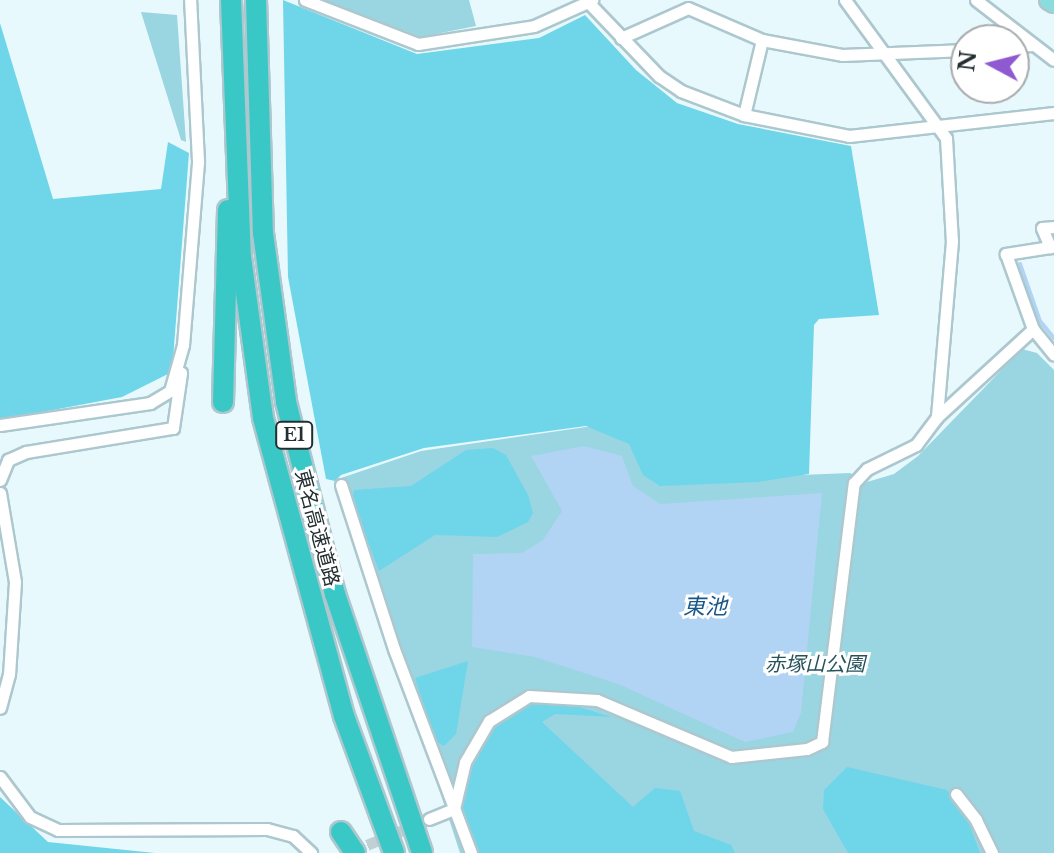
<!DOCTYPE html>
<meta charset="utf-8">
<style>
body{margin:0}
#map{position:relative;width:1054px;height:853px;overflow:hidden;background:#e8f9fd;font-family:"Libre Baskerville","Noto Sans JP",serif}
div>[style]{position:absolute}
.green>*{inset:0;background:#9ad5e2}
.forest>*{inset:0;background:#6fd5e9}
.water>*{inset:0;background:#b1d3f4}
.stream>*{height:4px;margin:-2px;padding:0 2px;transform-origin:2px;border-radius:2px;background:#b1d3f4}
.street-tunnel>*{height:11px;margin-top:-5.5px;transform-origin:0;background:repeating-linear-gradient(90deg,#c0d0d4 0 11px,transparent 0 16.5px)}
.roads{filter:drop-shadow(2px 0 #acc8ce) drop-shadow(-2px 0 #acc8ce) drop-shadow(0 2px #acc8ce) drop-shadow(0 -2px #acc8ce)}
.street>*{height:11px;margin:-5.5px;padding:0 5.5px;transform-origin:5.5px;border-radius:5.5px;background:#fff}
.primary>*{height:18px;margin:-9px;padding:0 9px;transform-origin:9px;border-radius:9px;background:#89dedd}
.highway>*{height:20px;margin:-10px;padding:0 10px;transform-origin:10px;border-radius:10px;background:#3ac8c6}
span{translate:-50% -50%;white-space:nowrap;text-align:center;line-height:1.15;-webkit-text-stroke:6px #fff;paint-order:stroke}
.shield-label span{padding:2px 6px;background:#fff;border:2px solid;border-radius:6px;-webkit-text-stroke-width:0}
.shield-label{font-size:18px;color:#222e30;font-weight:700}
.street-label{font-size:20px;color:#222e30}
.park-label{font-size:20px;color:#25525b;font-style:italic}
.water-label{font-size:22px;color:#195789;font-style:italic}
.north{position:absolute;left:950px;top:24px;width:80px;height:80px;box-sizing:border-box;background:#fff;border:2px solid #a7abac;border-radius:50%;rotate:277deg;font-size:22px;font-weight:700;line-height:32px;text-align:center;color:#222e30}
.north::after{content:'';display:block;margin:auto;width:28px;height:36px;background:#8f59d1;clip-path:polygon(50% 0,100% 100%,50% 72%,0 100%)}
</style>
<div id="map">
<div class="green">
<i style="clip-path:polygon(323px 0,469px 0,476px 26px,421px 37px)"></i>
<i style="clip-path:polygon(141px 12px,177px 15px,186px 142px,181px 140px)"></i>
<i style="clip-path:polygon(1022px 349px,1037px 353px,1054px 370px,1054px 853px,460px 853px,338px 479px,421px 451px,593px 426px,801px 475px,850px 473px,867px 482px,894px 474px,918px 456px)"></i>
</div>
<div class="forest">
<i style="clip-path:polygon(283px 0,417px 54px,539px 38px,585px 15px,636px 70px,677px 103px,738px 124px,851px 146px,879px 315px,819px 319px,814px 325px,809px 474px,758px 482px,660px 486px,643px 475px,629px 444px,586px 426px,424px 448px,341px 475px,335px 481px,326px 479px,288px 277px)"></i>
<i style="clip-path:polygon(0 23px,53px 199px,161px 189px,168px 142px,189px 153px,172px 372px,122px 397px,0 420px)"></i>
<i style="clip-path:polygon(493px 448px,506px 455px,528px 495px,533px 513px,528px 522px,497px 537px,435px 535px,379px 571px,352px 499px,354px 490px,411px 486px,466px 450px)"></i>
<i style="clip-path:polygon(468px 661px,456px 734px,444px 746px,435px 741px,415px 678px)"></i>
<i style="clip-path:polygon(553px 699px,612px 717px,555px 714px,542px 722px,633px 807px,655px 788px,680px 791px,694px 831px,731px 845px,735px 853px,478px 853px,461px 809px,468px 764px,495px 721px,521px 704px)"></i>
<i style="clip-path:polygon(847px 767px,947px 790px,968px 821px,980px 853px,848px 853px,823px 809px,824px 790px)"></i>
<i style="clip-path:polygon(0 797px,48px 842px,155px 853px,0 853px)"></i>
</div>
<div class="water">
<i style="clip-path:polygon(584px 446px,622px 456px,633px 486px,660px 504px,822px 493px,801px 713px,793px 732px,745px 742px,618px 684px,535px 657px,472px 647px,473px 554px,522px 553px,543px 540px,562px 511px,531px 456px)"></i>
</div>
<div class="stream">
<i style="left:1020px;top:264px;width:60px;rotate:70.7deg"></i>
<i style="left:1040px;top:321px;width:22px;rotate:51deg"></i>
</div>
<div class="street-tunnel">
<i style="left:352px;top:851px;width:71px;rotate:-22.2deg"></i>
</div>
<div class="roads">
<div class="street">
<i style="left:305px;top:0;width:121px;rotate:21.3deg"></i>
<i style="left:418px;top:44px;width:117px;rotate:-8.8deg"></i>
<i style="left:534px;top:26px;width:64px;rotate:-24.1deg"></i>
<i style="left:845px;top:0;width:171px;rotate:53.8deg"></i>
<i style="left:946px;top:138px;width:103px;rotate:86.7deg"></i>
<i style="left:952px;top:241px;width:177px;rotate:94.9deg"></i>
<i style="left:976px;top:0;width:98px;rotate:37.6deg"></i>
<i style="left:588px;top:2px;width:103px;rotate:46.2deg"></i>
<i style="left:659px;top:76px;width:27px;rotate:34deg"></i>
<i style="left:681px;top:91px;width:67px;rotate:20.9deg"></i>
<i style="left:744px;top:115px;width:107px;rotate:11.3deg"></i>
<i style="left:849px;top:136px;width:206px;rotate:-6.4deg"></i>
<i style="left:621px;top:38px;width:73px;rotate:-24.1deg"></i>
<i style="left:688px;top:8px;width:81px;rotate:23.4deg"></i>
<i style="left:762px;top:40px;width:81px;rotate:10.6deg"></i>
<i style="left:842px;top:55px;width:124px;rotate:-2.3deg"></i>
<i style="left:1014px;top:46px;width:19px;rotate:-3deg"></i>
<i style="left:744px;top:115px;width:77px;rotate:-76.5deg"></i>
<i style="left:1054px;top:227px;width:12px;rotate:175deg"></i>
<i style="left:1042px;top:228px;width:21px;rotate:67deg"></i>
<i style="left:1050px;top:247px;width:45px;rotate:171deg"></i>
<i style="left:1006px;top:254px;width:80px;rotate:70.2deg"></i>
<i style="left:1033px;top:329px;width:33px;rotate:51deg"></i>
<i style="left:0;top:425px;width:152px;rotate:-8.3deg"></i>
<i style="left:150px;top:403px;width:23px;rotate:-31deg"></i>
<i style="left:170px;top:391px;width:48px;rotate:-74.2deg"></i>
<i style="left:183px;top:345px;width:185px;rotate:-85.3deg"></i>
<i style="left:198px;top:161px;width:161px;rotate:-92.8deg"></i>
<i style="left:0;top:480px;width:22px;rotate:-68deg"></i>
<i style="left:8px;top:460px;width:20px;rotate:-24deg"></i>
<i style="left:26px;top:452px;width:149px;rotate:-9.3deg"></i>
<i style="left:173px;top:428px;width:56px;rotate:-81.7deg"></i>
<i style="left:341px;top:485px;width:172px;rotate:72.1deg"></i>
<i style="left:394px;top:649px;width:218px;rotate:69.3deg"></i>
<i style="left:0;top:493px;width:90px;rotate:80.4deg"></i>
<i style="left:15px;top:582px;width:92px;rotate:93.7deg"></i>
<i style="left:9px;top:674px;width:35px;rotate:105deg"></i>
<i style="left:0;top:777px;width:50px;rotate:53.1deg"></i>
<i style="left:30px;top:817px;width:31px;rotate:25deg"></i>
<i style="left:58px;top:830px;width:209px;rotate:-0.3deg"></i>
<i style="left:267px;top:829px;width:27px;rotate:15deg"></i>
<i style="left:293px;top:836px;width:25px;rotate:43deg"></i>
<i style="left:956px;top:794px;width:33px;rotate:52deg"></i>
<i style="left:976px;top:820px;width:37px;rotate:64deg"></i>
<i style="left:429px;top:819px;width:27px;rotate:-22deg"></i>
<i style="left:454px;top:809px;width:48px;rotate:-76.8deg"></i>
<i style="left:465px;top:762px;width:48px;rotate:-59.7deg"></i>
<i style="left:489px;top:721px;width:47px;rotate:-32deg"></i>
<i style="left:529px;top:696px;width:68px;rotate:3.4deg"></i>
<i style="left:597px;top:700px;width:146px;rotate:23deg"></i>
<i style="left:731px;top:757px;width:76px;rotate:-6deg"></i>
<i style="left:807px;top:749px;width:17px;rotate:-25deg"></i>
<i style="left:822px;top:742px;width:261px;rotate:-83deg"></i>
<i style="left:854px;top:483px;width:19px;rotate:-47deg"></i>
<i style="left:867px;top:469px;width:55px;rotate:-26.1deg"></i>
<i style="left:916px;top:445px;width:35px;rotate:-53deg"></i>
<i style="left:937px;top:417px;width:130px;rotate:-42.5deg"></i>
</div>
<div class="primary">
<i style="left:1049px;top:0;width:6px;rotate:31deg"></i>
</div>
<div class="highway">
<i style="left:231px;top:0;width:257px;rotate:87.8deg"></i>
<i style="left:241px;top:257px;width:162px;rotate:82.2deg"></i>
<i style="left:263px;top:418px;width:309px;rotate:74.8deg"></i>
<i style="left:344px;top:716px;width:146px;rotate:69.9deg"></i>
<i style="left:256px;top:0;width:233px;rotate:88.3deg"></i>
<i style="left:263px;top:233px;width:171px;rotate:82.2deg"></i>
<i style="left:286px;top:402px;width:198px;rotate:75.7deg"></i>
<i style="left:335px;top:594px;width:273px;rotate:71.4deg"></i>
<i style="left:223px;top:402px;width:192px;rotate:-88.5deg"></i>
<i style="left:341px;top:832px;width:25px;rotate:56deg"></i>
</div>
</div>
<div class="shield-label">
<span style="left:294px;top:435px">E1</span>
</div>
<div class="street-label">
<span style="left:317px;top:528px;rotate:75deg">東名高速道路</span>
</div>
<div class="park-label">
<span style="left:815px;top:664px">赤塚山公園</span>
</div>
<div class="water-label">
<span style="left:705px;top:607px">東池</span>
</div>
<div class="north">N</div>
</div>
